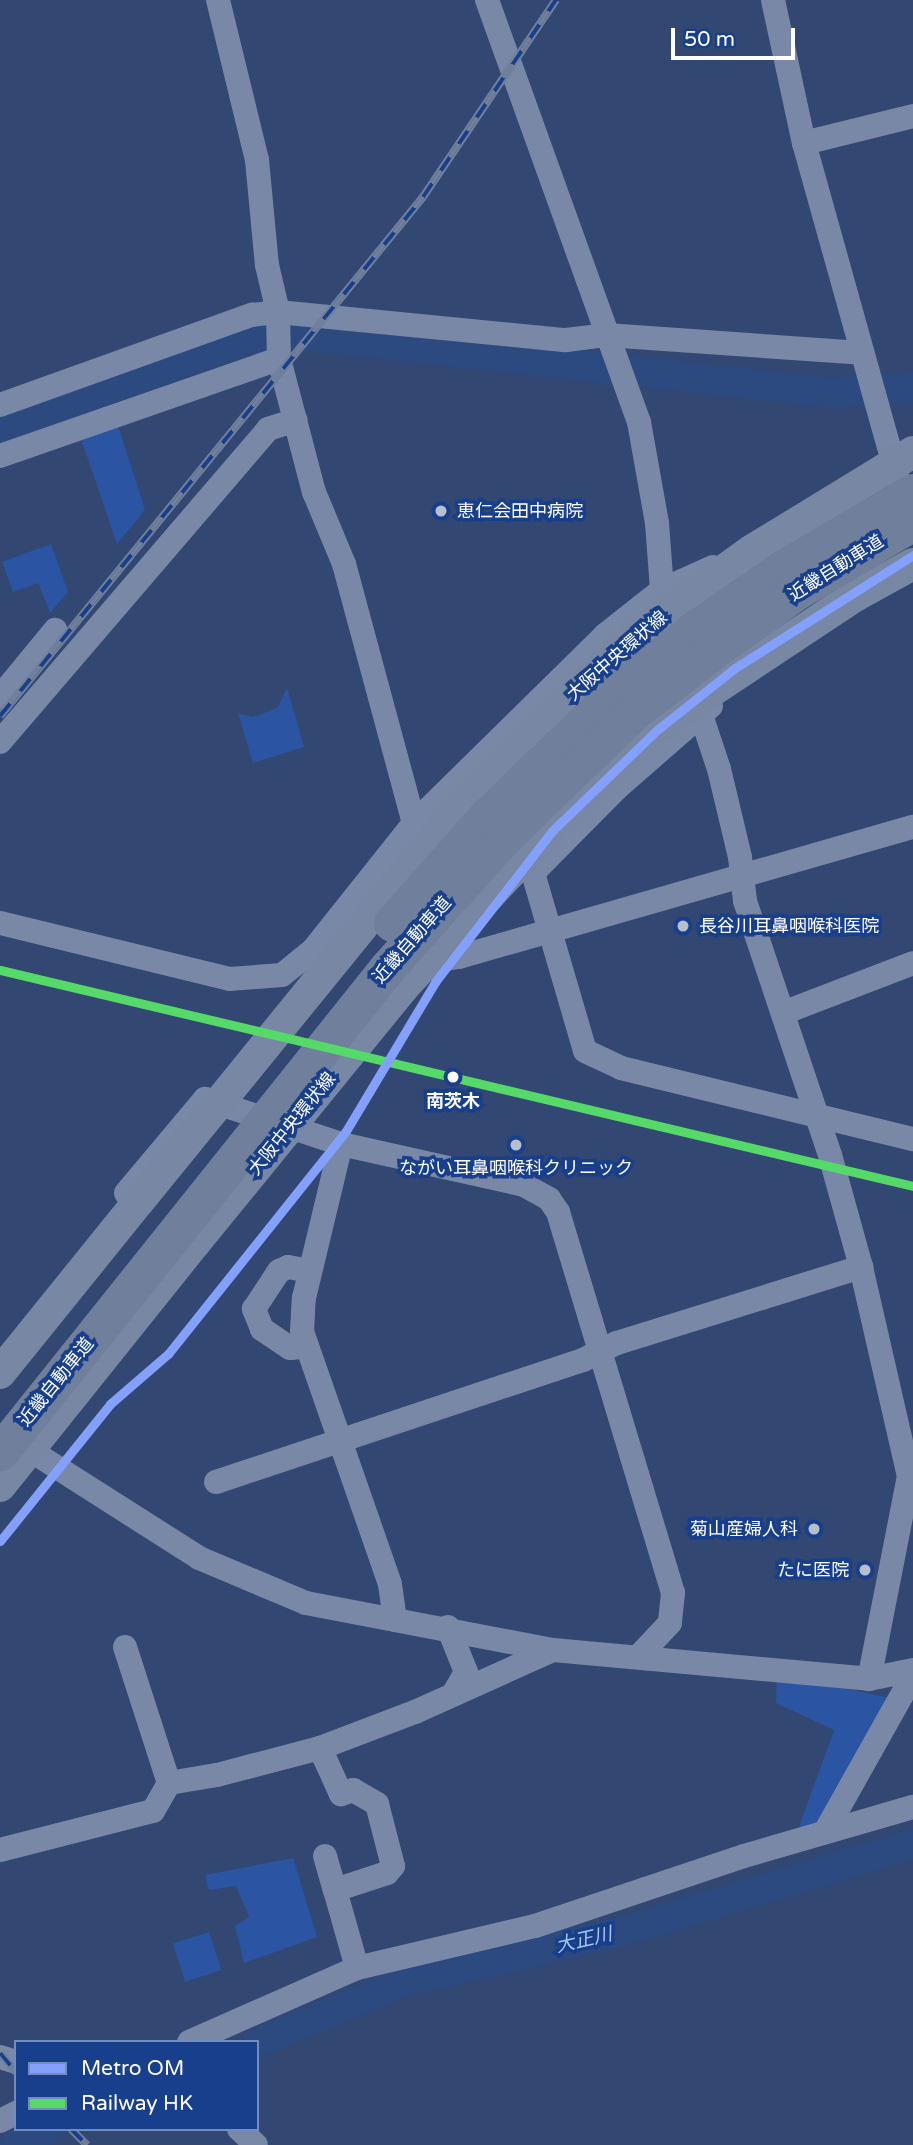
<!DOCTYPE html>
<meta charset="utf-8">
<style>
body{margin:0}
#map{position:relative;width:913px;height:2145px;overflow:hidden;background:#324771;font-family:"Varela Round","Noto Sans JP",sans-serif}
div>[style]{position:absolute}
.green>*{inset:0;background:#2b55a3;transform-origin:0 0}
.river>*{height:30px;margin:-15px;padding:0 15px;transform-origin:15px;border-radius:15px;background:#2c4980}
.minor>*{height:24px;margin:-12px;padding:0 12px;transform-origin:12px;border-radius:12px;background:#7988a6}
.major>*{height:32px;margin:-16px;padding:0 16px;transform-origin:16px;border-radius:16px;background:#7887a3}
.rail>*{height:8px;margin-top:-4px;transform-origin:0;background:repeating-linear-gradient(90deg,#173f8c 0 16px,#6f7f9c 0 32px);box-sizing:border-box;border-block:2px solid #6f7f9c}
.major-bridge>*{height:32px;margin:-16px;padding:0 16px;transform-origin:16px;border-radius:16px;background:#7887a3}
.highway-bridge>*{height:37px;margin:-18.5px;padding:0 18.5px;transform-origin:18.5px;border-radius:18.5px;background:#6f7f9c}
.rail-1>*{height:9px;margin:-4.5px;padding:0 4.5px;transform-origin:4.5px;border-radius:4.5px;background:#55d969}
.metro-1>*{height:9px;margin:-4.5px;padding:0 4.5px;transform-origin:4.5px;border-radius:4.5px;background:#83a0fc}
.dots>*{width:19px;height:19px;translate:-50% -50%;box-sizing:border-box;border:4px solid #173f8c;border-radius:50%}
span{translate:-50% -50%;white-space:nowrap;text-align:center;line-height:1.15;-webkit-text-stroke:7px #173f8c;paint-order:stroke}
.poi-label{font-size:18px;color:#fff}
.left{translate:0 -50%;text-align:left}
.right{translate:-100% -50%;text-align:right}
.street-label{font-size:18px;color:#fff}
.stop-label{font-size:18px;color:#fff;font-weight:700}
.water-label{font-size:19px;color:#adc7f6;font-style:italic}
.legend{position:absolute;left:14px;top:2040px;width:245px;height:91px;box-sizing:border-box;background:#173f8c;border:2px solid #748cba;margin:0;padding:9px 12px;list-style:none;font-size:21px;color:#fff}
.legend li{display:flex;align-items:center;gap:14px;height:35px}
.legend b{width:35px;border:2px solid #748cba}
.scale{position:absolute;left:671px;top:28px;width:124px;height:32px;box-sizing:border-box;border:4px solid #fff;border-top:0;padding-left:9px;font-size:21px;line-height:24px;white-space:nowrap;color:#fff;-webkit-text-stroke:5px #173f8c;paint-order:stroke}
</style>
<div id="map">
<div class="green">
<i style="clip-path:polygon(117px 423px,145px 510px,117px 544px,80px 436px)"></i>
<i style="clip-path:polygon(51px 544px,68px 592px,50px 613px,38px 583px,13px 592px,2px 562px)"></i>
<i style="clip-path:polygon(287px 688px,304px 747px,253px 763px,238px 713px,253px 717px,267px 712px,278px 707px)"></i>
<i style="clip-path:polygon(777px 1674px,890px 1698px,821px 1825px,799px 1827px,834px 1730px,776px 1703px)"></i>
<i style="clip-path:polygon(293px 1858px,317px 1937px,244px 1963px,235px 1926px,249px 1917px,236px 1886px,209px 1890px,205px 1875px)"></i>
<i style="left:209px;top:1932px;width:40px;height:38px;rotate:72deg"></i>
</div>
<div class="river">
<i style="left:0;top:428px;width:264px;rotate:-19.7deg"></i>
<i style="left:249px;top:339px;width:50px;rotate:-4.6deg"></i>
<i style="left:299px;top:335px;width:538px;rotate:6.19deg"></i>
<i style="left:834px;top:393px;width:79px;rotate:-4.3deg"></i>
<i style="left:257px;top:2043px;width:162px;rotate:-22.5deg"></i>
<i style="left:407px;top:1981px;width:215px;rotate:-12.9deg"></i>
<i style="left:617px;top:1933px;width:309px;rotate:-16.7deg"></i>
<i style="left:15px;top:2145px;width:37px;rotate:-26deg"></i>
</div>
<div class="minor">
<i style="left:218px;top:0;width:165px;rotate:76.3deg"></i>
<i style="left:257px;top:160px;width:105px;rotate:84.6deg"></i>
<i style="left:267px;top:265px;width:48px;rotate:76.8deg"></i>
<i style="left:278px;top:312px;width:47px;rotate:88.8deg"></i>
<i style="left:279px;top:359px;width:138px;rotate:75.3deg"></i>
<i style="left:314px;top:492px;width:78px;rotate:67.4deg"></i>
<i style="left:344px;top:564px;width:268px;rotate:74.9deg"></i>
<i style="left:487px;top:0;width:449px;rotate:70.2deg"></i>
<i style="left:639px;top:422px;width:103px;rotate:79.9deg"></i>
<i style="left:657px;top:523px;width:67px;rotate:85.7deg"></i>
<i style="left:773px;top:0;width:146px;rotate:77.8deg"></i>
<i style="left:804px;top:143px;width:350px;rotate:74.4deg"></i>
<i style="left:804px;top:143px;width:112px;rotate:-13.9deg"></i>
<i style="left:0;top:405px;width:268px;rotate:-19.7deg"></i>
<i style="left:252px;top:315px;width:26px;rotate:-7deg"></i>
<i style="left:278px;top:312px;width:289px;rotate:5.6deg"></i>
<i style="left:566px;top:340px;width:40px;rotate:-7.1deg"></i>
<i style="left:606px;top:335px;width:256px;rotate:4deg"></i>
<i style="left:0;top:456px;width:295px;rotate:-19.2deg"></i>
<i style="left:0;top:697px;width:87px;rotate:-50.6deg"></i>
<i style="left:711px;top:706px;width:125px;rotate:138.9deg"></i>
<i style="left:617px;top:788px;width:120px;rotate:134.7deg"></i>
<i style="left:533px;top:873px;width:185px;rotate:73.7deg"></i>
<i style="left:585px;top:1051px;width:40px;rotate:25deg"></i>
<i style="left:621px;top:1068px;width:301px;rotate:13.7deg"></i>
<i style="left:701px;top:715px;width:57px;rotate:71.6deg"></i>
<i style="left:719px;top:769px;width:90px;rotate:76.6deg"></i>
<i style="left:740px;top:857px;width:44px;rotate:83.5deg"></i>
<i style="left:745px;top:901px;width:268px;rotate:71.5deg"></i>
<i style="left:830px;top:1155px;width:116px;rotate:74.5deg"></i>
<i style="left:861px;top:1267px;width:214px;rotate:77.1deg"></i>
<i style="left:909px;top:1476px;width:207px;rotate:101.1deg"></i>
<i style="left:0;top:742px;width:412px;rotate:-49.4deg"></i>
<i style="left:268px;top:429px;width:29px;rotate:-18deg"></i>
<i style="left:0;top:923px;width:236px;rotate:13.7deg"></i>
<i style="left:229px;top:979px;width:53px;rotate:-4.3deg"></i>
<i style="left:282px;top:975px;width:40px;rotate:-39deg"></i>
<i style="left:313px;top:950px;width:162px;rotate:-51.5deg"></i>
<i style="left:414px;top:823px;width:268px;rotate:-44.5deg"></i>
<i style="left:605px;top:635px;width:73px;rotate:-38.3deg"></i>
<i style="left:662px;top:590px;width:56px;rotate:-24.3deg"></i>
<i style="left:423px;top:950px;width:23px;rotate:23deg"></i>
<i style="left:444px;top:959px;width:15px;rotate:-8deg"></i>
<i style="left:459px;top:957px;width:472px;rotate:-16deg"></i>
<i style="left:783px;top:1013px;width:139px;rotate:-21deg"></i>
<i style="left:126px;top:1193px;width:123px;rotate:-50deg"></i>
<i style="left:205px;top:1099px;width:143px;rotate:18.3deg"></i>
<i style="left:305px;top:1347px;width:15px;rotate:176deg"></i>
<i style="left:290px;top:1348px;width:34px;rotate:-146deg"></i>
<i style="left:262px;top:1329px;width:22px;rotate:-112deg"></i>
<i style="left:254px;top:1309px;width:45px;rotate:-56.7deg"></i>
<i style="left:279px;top:1271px;width:10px;rotate:-24deg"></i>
<i style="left:288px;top:1267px;width:22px;rotate:10deg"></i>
<i style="left:36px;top:1454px;width:193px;rotate:32.5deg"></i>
<i style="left:199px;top:1558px;width:116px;rotate:22.8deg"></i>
<i style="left:306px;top:1603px;width:251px;rotate:10.8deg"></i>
<i style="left:553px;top:1650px;width:317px;rotate:5.2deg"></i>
<i style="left:869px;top:1679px;width:45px;rotate:-11.6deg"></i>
<i style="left:216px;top:1482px;width:387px;rotate:-18.4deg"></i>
<i style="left:583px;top:1360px;width:38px;rotate:-27deg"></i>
<i style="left:617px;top:1343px;width:256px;rotate:-17.3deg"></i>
<i style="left:395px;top:1620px;width:36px;rotate:-98deg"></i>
<i style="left:390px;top:1584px;width:267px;rotate:-109.2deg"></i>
<i style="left:302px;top:1332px;width:34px;rotate:-87deg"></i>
<i style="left:304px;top:1298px;width:158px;rotate:-76.5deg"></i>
<i style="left:341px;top:1144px;width:188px;rotate:12.6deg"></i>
<i style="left:524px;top:1185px;width:29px;rotate:29deg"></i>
<i style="left:549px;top:1199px;width:16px;rotate:55deg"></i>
<i style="left:558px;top:1212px;width:398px;rotate:73.2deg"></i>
<i style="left:673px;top:1593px;width:30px;rotate:96deg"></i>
<i style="left:670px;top:1623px;width:44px;rotate:133.2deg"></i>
<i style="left:448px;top:1627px;width:48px;rotate:68.2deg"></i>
<i style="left:466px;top:1672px;width:22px;rotate:120deg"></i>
<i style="left:125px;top:1647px;width:143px;rotate:72.1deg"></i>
<i style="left:320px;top:1748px;width:51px;rotate:65.5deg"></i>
<i style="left:341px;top:1794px;width:13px;rotate:-18deg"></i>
<i style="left:353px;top:1790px;width:28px;rotate:30deg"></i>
<i style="left:377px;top:1804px;width:64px;rotate:75.5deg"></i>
<i style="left:393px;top:1866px;width:9px;rotate:131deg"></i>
<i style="left:387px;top:1873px;width:55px;rotate:161.9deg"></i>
<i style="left:335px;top:1890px;width:81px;rotate:74.2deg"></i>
<i style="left:825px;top:1832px;width:180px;rotate:-60.7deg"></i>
<i style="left:0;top:1850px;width:158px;rotate:-14.3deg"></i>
<i style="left:153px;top:1811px;width:32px;rotate:-60deg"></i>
<i style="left:169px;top:1783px;width:49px;rotate:-9.5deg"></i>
<i style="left:217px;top:1775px;width:106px;rotate:-14.7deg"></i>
<i style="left:320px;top:1748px;width:102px;rotate:-20.8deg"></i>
<i style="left:415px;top:1712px;width:151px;rotate:-24.2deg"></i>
<i style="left:325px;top:1856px;width:35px;rotate:74deg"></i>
<i style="left:189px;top:2042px;width:184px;rotate:-23.8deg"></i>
<i style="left:357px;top:1968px;width:183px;rotate:-13.3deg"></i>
<i style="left:535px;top:1926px;width:220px;rotate:-18.5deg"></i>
<i style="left:744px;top:1856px;width:176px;rotate:-16.2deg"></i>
<i style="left:0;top:2057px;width:17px;rotate:17deg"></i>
<i style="left:0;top:2121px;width:18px;rotate:-27deg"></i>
<i style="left:239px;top:2129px;width:23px;rotate:43deg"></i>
</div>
<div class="major">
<i style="left:461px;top:805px;width:246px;rotate:-44.3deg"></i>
<i style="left:637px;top:633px;width:140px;rotate:-35.7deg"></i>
<i style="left:751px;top:551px;width:190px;rotate:-31.4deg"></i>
<i style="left:512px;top:871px;width:62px;rotate:-48.9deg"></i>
<i style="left:553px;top:824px;width:134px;rotate:-43.5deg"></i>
<i style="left:650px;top:732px;width:246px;rotate:-33.6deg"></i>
<i style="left:855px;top:596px;width:66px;rotate:-28.9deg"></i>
<i style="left:0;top:1373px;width:221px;rotate:-51.1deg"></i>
<i style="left:0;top:1486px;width:310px;rotate:-51.3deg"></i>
</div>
<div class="rail">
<i style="left:0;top:716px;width:670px;rotate:-50.82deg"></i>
<i style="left:423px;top:197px;width:238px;rotate:-56deg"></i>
<i style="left:0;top:2053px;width:25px;rotate:50deg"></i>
<i style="left:71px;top:2129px;width:23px;rotate:45deg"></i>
</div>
<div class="major-bridge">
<i style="left:139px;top:1201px;width:510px;rotate:-50.88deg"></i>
<i style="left:194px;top:1244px;width:338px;rotate:-50.8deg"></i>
<i style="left:408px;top:982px;width:152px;rotate:-46.9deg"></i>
</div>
<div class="highway-bridge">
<i style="left:392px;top:923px;width:143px;rotate:-48.4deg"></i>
<i style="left:487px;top:816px;width:183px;rotate:-43.9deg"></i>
<i style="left:619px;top:689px;width:93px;rotate:-38.5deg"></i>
<i style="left:692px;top:631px;width:107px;rotate:-34.7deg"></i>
<i style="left:780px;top:570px;width:154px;rotate:-30.4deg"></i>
<i style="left:0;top:1452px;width:621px;rotate:-51.34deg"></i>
<i style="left:388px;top:967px;width:176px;rotate:-48.2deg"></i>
<i style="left:505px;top:836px;width:180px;rotate:-43.9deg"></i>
<i style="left:635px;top:711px;width:93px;rotate:-37.6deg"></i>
<i style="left:709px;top:654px;width:108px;rotate:-35.6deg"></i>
<i style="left:797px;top:591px;width:135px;rotate:-30.7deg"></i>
</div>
<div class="rail-1">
<i style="left:0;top:970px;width:938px;rotate:13.31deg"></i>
</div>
<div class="metro-1">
<i style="left:0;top:1541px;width:176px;rotate:-51.2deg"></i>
<i style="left:110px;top:1404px;width:77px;rotate:-40.8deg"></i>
<i style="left:168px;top:1354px;width:285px;rotate:-51.4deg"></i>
<i style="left:346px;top:1131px;width:174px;rotate:-59.1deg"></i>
<i style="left:435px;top:982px;width:191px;rotate:-52.2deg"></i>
<i style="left:552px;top:831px;width:146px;rotate:-43.9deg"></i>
<i style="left:657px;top:730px;width:100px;rotate:-38.5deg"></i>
<i style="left:735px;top:668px;width:211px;rotate:-32.4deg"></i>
</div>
<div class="dots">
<i style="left:441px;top:511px;background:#b7bfcd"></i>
<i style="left:683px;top:926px;background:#b7bfcd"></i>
<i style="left:453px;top:1077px;background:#fff"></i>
<i style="left:516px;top:1145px;background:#b7bfcd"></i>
<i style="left:814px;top:1529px;background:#b7bfcd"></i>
<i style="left:865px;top:1570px;background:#b7bfcd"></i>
</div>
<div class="poi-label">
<span class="left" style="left:457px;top:511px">恵仁会田中病院</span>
<span class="left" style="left:699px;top:926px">長谷川耳鼻咽喉科医院</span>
<span style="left:516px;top:1168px">ながい耳鼻咽喉科クリニック</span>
<span class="right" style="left:798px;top:1529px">菊山産婦人科</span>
<span class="right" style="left:849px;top:1570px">たに医院</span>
</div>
<div class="street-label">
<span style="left:836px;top:568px;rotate:-32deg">近畿自動車道</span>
<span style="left:617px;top:656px;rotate:-41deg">大阪中央環状線</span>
<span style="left:412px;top:940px;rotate:-49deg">近畿自動車道</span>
<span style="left:292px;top:1124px;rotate:-51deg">大阪中央環状線</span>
<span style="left:56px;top:1382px;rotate:-51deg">近畿自動車道</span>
</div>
<div class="stop-label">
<span style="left:453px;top:1101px">南茨木</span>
</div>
<div class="water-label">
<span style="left:584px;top:1941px;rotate:-13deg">大正川</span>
</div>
<ul class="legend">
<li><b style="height:9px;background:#83a0fc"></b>Metro OM</li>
<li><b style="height:9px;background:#55d969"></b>Railway HK</li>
</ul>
<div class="scale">50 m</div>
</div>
